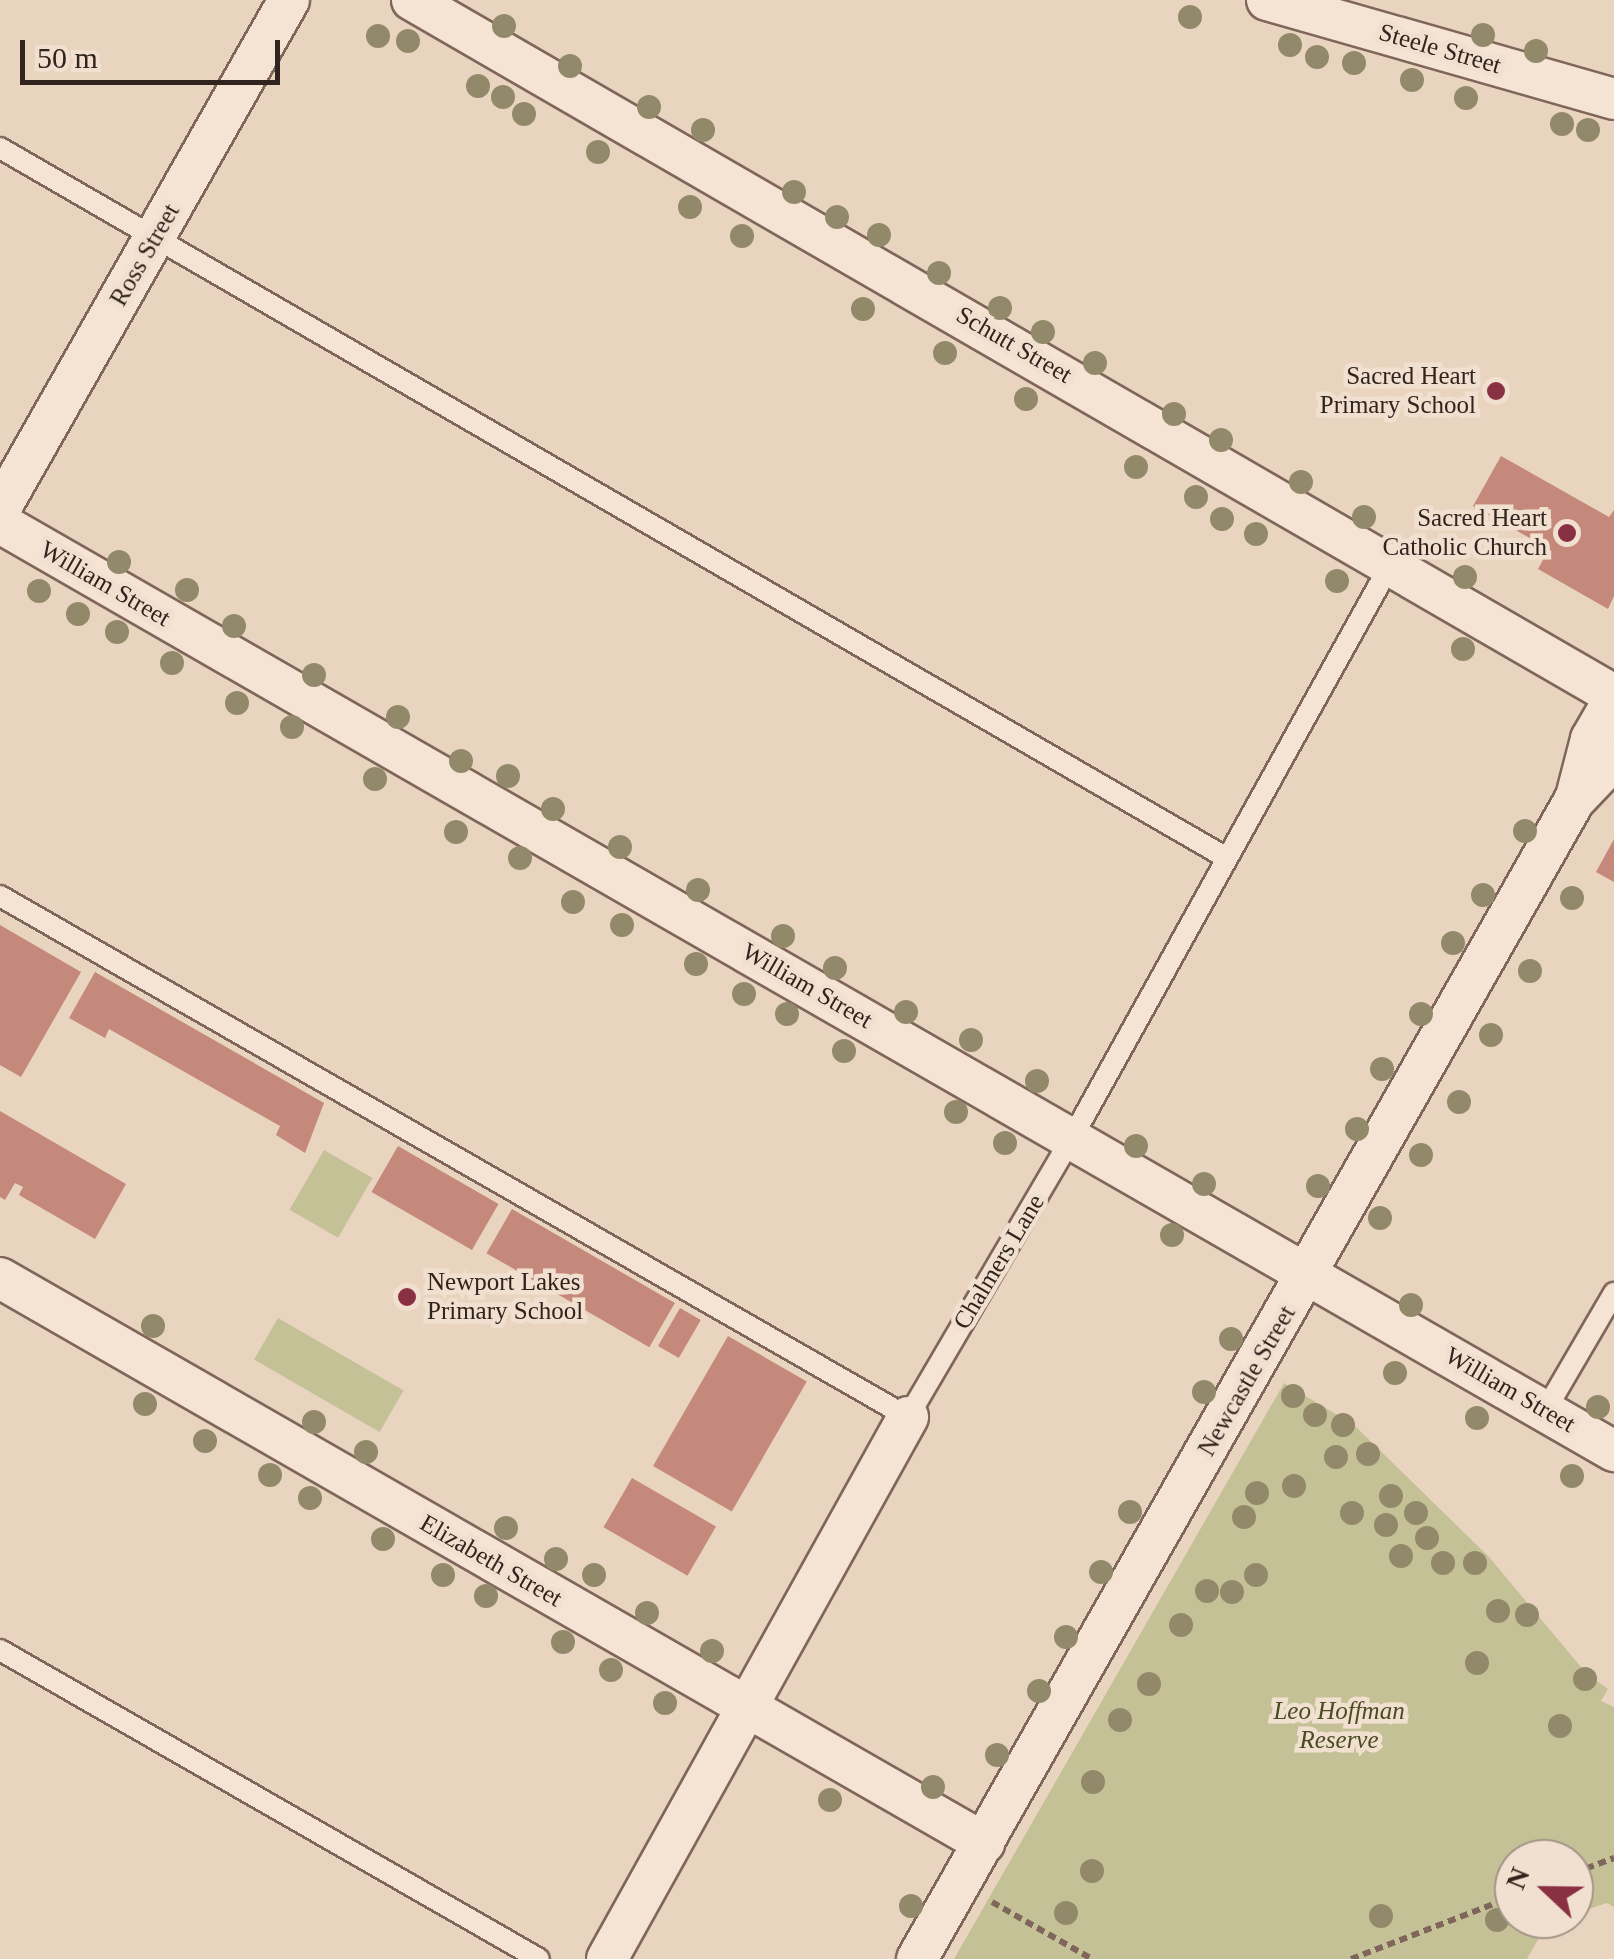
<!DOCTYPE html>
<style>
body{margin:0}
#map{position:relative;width:1614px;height:1959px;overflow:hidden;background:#e9d4c0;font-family:"Times New Roman",serif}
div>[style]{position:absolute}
.green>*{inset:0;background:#c5c196;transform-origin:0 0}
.building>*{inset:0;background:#c4897a;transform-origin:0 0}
.path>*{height:6px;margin-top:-3px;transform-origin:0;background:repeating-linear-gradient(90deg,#80665a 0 8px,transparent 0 13px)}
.roads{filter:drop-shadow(2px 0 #80665a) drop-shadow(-2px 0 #80665a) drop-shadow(0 2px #80665a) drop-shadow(0 -2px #80665a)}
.service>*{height:20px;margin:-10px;padding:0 10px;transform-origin:10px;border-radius:10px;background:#f5e3d3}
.minor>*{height:40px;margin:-20px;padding:0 20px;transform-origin:20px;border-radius:20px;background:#f5e3d3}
.trees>*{width:24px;height:24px;margin:-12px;border-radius:50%;background:#92896b}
.dots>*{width:28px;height:28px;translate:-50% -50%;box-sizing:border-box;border:5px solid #f1e0cf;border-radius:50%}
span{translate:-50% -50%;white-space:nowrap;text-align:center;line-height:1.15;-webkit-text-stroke:9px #f1e0cf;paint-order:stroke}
.street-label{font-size:25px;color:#31231d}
.poi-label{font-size:25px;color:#31231d}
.right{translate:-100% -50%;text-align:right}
.left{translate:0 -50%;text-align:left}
.park-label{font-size:25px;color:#4a4c25;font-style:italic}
.north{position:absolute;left:1494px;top:1839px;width:100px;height:100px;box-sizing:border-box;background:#f1e0cf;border:2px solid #a49488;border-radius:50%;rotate:292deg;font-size:28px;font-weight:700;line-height:40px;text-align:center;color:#31231d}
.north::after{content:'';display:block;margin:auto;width:35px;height:45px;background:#893043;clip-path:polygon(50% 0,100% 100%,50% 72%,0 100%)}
.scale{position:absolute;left:20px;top:40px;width:260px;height:45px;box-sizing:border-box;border:5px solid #31231d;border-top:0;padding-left:12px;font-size:30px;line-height:35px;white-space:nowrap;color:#31231d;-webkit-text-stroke:8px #f1e0cf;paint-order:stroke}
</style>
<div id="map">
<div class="green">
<i style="left:324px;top:1150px;width:56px;height:69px;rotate:30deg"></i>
<i style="left:278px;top:1318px;width:145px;height:48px;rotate:30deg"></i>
<i style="clip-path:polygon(1284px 1383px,1354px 1425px,1489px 1557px,1586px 1673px,1608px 1689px,1601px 1701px,1614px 1707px,1614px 1907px,1607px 1903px,1574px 1914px,1574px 1859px,1514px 1859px,1514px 1919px,1556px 1919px,1548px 1922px,1527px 1959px,954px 1959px)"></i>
</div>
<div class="building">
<i style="clip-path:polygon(1501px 456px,1609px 517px,1614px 510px,1614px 596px,1608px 609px,1538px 569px,1549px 549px,1473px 506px)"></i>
<i style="clip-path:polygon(1614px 839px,1614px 882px,1596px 872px)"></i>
<i style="clip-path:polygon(0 925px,81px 972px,21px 1077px,0 1065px)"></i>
<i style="clip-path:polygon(95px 972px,324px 1103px,305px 1153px,276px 1135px,280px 1126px,109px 1029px,105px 1038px,69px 1018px)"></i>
<i style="clip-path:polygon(0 1111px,126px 1184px,95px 1239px,19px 1195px,23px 1187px,15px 1183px,5px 1200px,0 1197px)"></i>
<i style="left:398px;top:1146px;width:116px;height:53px;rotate:30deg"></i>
<i style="left:512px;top:1209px;width:188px;height:51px;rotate:30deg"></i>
<i style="left:680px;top:1308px;width:24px;height:44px;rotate:30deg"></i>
<i style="left:728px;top:1336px;width:91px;height:150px;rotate:30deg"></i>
<i style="left:632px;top:1478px;width:97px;height:57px;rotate:30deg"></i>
</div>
<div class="path">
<i style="left:1574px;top:1873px;width:43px;rotate:-20.6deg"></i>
<i style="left:992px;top:1902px;width:115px;rotate:29.7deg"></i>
<i style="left:1351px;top:1959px;width:175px;rotate:-21.1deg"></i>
</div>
<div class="roads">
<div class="service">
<i style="left:0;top:148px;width:1415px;rotate:30.06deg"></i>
<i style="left:0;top:896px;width:1047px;rotate:29.85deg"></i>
<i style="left:908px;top:1417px;width:324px;rotate:-59.6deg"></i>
<i style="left:1072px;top:1138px;width:655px;rotate:-60.97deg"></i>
<i style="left:1545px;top:1411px;width:137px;rotate:-59.7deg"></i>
<i style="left:0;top:1650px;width:621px;rotate:29.82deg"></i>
</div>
<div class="minor">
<i style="left:412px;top:0;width:1388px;rotate:30.04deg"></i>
<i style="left:1267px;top:0;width:361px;rotate:15.9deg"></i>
<i style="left:0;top:509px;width:585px;rotate:-60.41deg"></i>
<i style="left:0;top:523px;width:1862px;rotate:29.9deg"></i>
<i style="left:1576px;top:797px;width:60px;rotate:-75.5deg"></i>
<i style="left:1591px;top:739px;width:46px;rotate:-60.1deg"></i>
<i style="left:0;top:1278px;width:1135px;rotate:29.86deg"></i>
<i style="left:607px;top:1959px;width:620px;rotate:-60.95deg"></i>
<i style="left:917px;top:1959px;width:1331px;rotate:-60.43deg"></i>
<i style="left:1574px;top:801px;width:58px;rotate:-46.4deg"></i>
</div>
</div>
<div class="trees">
<i style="left:1190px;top:17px"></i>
<i style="left:504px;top:26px"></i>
<i style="left:1483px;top:35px"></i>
<i style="left:378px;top:36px"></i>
<i style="left:408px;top:41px"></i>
<i style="left:1290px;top:45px"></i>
<i style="left:1536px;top:51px"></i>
<i style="left:1317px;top:57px"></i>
<i style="left:1354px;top:63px"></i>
<i style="left:570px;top:66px"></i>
<i style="left:1412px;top:80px"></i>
<i style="left:478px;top:86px"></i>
<i style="left:503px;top:97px"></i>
<i style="left:1466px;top:98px"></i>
<i style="left:649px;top:107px"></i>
<i style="left:524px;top:114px"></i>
<i style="left:1562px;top:124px"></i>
<i style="left:703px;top:130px"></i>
<i style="left:1588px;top:130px"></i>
<i style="left:598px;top:152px"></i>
<i style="left:794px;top:192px"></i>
<i style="left:690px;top:207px"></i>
<i style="left:837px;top:217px"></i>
<i style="left:879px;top:235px"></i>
<i style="left:742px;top:236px"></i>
<i style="left:939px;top:273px"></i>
<i style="left:1000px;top:308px"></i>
<i style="left:863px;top:309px"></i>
<i style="left:1043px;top:332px"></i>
<i style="left:945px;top:353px"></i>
<i style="left:1095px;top:363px"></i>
<i style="left:1026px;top:399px"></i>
<i style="left:1174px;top:414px"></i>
<i style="left:1221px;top:440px"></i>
<i style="left:1136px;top:467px"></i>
<i style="left:1301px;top:482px"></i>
<i style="left:1196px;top:497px"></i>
<i style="left:1364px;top:517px"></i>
<i style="left:1222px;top:519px"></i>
<i style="left:1256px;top:534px"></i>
<i style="left:119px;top:562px"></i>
<i style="left:1465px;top:577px"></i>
<i style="left:1337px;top:581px"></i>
<i style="left:187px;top:590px"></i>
<i style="left:39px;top:591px"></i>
<i style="left:78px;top:614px"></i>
<i style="left:234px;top:626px"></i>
<i style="left:117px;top:632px"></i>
<i style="left:1463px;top:649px"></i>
<i style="left:172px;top:663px"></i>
<i style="left:314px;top:675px"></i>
<i style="left:237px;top:703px"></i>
<i style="left:398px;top:717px"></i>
<i style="left:292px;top:727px"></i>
<i style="left:461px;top:761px"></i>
<i style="left:508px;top:776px"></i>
<i style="left:375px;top:779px"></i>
<i style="left:553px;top:809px"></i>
<i style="left:1525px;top:831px"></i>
<i style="left:456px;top:832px"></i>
<i style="left:620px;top:847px"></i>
<i style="left:520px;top:858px"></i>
<i style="left:698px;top:890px"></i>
<i style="left:1483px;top:895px"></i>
<i style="left:1572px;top:898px"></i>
<i style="left:573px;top:902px"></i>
<i style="left:622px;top:925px"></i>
<i style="left:783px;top:936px"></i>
<i style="left:1453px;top:943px"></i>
<i style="left:696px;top:964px"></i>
<i style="left:835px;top:968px"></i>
<i style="left:1530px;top:971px"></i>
<i style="left:744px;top:994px"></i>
<i style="left:906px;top:1012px"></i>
<i style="left:787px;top:1014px"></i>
<i style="left:1421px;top:1014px"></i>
<i style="left:1491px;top:1035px"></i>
<i style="left:971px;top:1040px"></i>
<i style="left:844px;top:1051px"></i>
<i style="left:1382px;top:1069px"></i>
<i style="left:1037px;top:1081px"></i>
<i style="left:1459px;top:1102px"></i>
<i style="left:956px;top:1112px"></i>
<i style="left:1357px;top:1129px"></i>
<i style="left:1005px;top:1143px"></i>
<i style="left:1136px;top:1146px"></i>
<i style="left:1421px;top:1155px"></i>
<i style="left:1204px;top:1184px"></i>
<i style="left:1318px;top:1186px"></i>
<i style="left:1380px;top:1218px"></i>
<i style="left:1172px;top:1235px"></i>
<i style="left:1411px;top:1305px"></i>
<i style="left:153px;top:1326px"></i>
<i style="left:1231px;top:1339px"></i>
<i style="left:1395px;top:1373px"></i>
<i style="left:1204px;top:1392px"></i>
<i style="left:1293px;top:1396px"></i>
<i style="left:145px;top:1404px"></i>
<i style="left:1598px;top:1407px"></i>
<i style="left:1315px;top:1415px"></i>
<i style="left:1477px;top:1418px"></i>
<i style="left:314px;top:1422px"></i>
<i style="left:1343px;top:1425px"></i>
<i style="left:205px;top:1441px"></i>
<i style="left:366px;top:1452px"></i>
<i style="left:1368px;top:1454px"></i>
<i style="left:1336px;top:1457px"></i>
<i style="left:270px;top:1475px"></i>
<i style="left:1572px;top:1476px"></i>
<i style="left:1294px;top:1486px"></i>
<i style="left:1257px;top:1493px"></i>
<i style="left:1391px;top:1496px"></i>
<i style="left:310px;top:1498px"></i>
<i style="left:1130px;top:1512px"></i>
<i style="left:1352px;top:1513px"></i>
<i style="left:1416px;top:1513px"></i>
<i style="left:1244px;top:1517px"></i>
<i style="left:1386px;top:1525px"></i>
<i style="left:506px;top:1528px"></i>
<i style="left:1427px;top:1538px"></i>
<i style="left:383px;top:1539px"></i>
<i style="left:1401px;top:1556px"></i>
<i style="left:556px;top:1559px"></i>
<i style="left:1443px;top:1563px"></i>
<i style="left:1475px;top:1563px"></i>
<i style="left:1101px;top:1572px"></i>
<i style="left:443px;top:1575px"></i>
<i style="left:594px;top:1575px"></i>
<i style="left:1256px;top:1575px"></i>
<i style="left:1207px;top:1591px"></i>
<i style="left:1232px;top:1592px"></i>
<i style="left:486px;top:1596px"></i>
<i style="left:1498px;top:1611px"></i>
<i style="left:647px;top:1613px"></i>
<i style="left:1527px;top:1615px"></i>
<i style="left:1181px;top:1625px"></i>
<i style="left:1066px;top:1637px"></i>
<i style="left:563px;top:1642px"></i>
<i style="left:712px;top:1651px"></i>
<i style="left:1477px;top:1663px"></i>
<i style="left:611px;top:1670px"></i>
<i style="left:1585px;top:1679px"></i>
<i style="left:1149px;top:1684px"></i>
<i style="left:1039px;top:1691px"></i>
<i style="left:665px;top:1703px"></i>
<i style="left:1120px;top:1720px"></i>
<i style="left:1560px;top:1726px"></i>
<i style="left:997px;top:1755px"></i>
<i style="left:1093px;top:1782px"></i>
<i style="left:933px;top:1787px"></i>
<i style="left:830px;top:1800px"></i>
<i style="left:1092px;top:1871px"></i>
<i style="left:911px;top:1906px"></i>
<i style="left:1066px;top:1913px"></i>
<i style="left:1381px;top:1916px"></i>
<i style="left:1497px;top:1920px"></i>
</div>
<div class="dots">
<i style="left:1496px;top:391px;background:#893043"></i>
<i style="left:1567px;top:533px;background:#893043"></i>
<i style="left:407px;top:1297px;background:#893043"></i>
</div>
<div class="street-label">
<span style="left:1440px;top:49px;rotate:16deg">Steele Street</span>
<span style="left:145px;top:255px;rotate:-60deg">Ross Street</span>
<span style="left:1014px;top:345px;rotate:30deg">Schutt Street</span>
<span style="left:105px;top:584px;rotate:30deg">William Street</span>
<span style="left:807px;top:986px;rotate:30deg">William Street</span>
<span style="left:999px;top:1262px;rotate:-59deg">Chalmers Lane</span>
<span style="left:1247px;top:1381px;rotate:-60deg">Newcastle Street</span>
<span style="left:1510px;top:1390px;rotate:30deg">William Street</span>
<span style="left:491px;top:1561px;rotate:30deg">Elizabeth Street</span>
</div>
<div class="poi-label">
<span class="right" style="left:1476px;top:391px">Sacred Heart<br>Primary School</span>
<span class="right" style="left:1547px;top:533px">Sacred Heart<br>Catholic Church</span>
<span class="left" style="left:427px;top:1297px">Newport Lakes<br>Primary School</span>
</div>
<div class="park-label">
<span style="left:1339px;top:1726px">Leo Hoffman<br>Reserve</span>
</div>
<div class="north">N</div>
<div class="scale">50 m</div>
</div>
